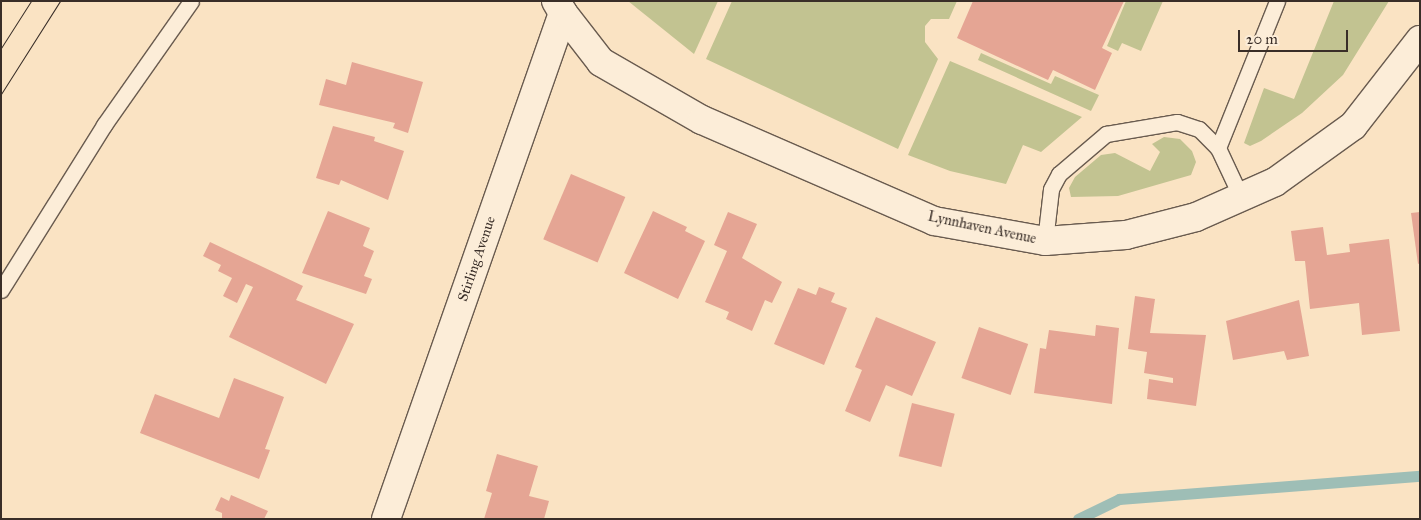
<!DOCTYPE html>
<style>
body{margin:0}
#map{position:relative;width:1421px;height:520px;overflow:hidden;background:#fae3c3;font-family:"IM FELL Great Primer",serif}
div>[style]{position:absolute}
.green>*{inset:0;background:#c2c391}
.stream>*{height:11px;margin:-5.5px;padding:0 5.5px;transform-origin:5.5px;border-radius:5.5px;background:#9ebeb6}
.building>*{inset:0;background:#e5a594;transform-origin:0 0}
.roads{filter:drop-shadow(1px 0 #695b4f) drop-shadow(-1px 0 #695b4f) drop-shadow(0 1px #695b4f) drop-shadow(0 -1px #695b4f)}
.lane>*{height:15px;margin:-7.5px;padding:0 7.5px;transform-origin:7.5px;border-radius:7.5px;background:#fcedd8}
.street>*{height:28px;margin:-14px;padding:0 14px;transform-origin:14px;border-radius:14px;background:#fcedd8}
.tram>*{height:1px;margin:-0.5px;padding:0 0.5px;transform-origin:0.5px;border-radius:0.5px;background:#392e28}
span{translate:-50% -50%;white-space:nowrap;text-align:center;line-height:1.15;-webkit-text-stroke:5px #fcedd8;paint-order:stroke}
.street-label{font-size:14px;color:#392e28}
.frame{position:absolute;inset:0;border:2px solid #392e28;pointer-events:none}
.scale{position:absolute;left:1238px;top:30px;width:110px;height:22px;box-sizing:border-box;border:2px solid #392e28;border-top:0;padding-left:6px;font-size:15px;line-height:18px;white-space:nowrap;color:#392e28;-webkit-text-stroke:4px #fcedd8;paint-order:stroke}
</style>
<div id="map">
<div class="green">
<i style="clip-path:polygon(628px 1px,718px 1px,694px 54px)"></i>
<i style="clip-path:polygon(732px 1px,957px 1px,949px 19px,931px 19px,925px 26px,925px 42px,938px 59px,898px 149px,706px 59px)"></i>
<i style="clip-path:polygon(1126px 1px,1163px 1px,1141px 51px,1122px 43px,1118px 51px,1107px 46px)"></i>
<i style="clip-path:polygon(1334px 1px,1389px 1px,1343px 75px,1302px 113px,1261px 141px,1250px 146px,1244px 143px,1264px 88px,1294px 99px)"></i>
<i style="clip-path:polygon(981px 53px,1051px 84px,1055px 76px,1099px 95px,1091px 111px,978px 60px)"></i>
<i style="clip-path:polygon(950px 61px,1082px 117px,1041px 152px,1023px 145px,1006px 184px,950px 171px,908px 155px)"></i>
<i style="clip-path:polygon(1164px 137px,1180px 139px,1192px 151px,1196px 162px,1191px 175px,1118px 196px,1071px 197px,1069px 188px,1075px 177px,1101px 155px,1115px 153px,1150px 171px,1160px 152px,1152px 144px)"></i>
</div>
<div class="stream">
<i style="left:1078px;top:519px;width:46px;rotate:-26deg"></i>
<i style="left:1119px;top:499px;width:302px;rotate:-4.4deg"></i>
</div>
<div class="building">
<i style="clip-path:polygon(973px 1px,1124px 1px,1102px 48px,1112px 53px,1095px 90px,1053px 70px,1048px 80px,957px 38px)"></i>
<i style="clip-path:polygon(352px 62px,423px 82px,408px 133px,393px 128px,395px 123px,319px 105px,326px 79px,346px 85px)"></i>
<i style="clip-path:polygon(333px 126px,375px 137px,374px 141px,404px 151px,388px 200px,341px 180px,339px 185px,316px 178px)"></i>
<i style="left:571px;top:174px;width:59px;height:71px;rotate:23deg"></i>
<i style="clip-path:polygon(328px 211px,370px 228px,363px 246px,374px 251px,364px 276px,372px 279px,366px 294px,302px 273px)"></i>
<i style="clip-path:polygon(653px 211px,687px 227px,685px 231px,705px 241px,678px 299px,624px 273px)"></i>
<i style="clip-path:polygon(728px 212px,757px 224px,742px 258px,782px 282px,772px 303px,765px 300px,752px 331px,726px 319px,729px 312px,705px 302px,727px 251px,714px 245px)"></i>
<i style="clip-path:polygon(1420px 212px,1420px 263px,1418px 264px,1411px 213px)"></i>
<i style="clip-path:polygon(1323px 227px,1327px 255px,1350px 252px,1349px 244px,1389px 239px,1400px 331px,1362px 335px,1359px 303px,1310px 309px,1305px 261px,1295px 261px,1291px 231px)"></i>
<i style="clip-path:polygon(210px 242px,303px 286px,296px 300px,354px 324px,326px 384px,229px 337px,253px 287px,246px 284px,237px 303px,223px 296px,232px 278px,218px 271px,221px 265px,203px 256px)"></i>
<i style="clip-path:polygon(819px 287px,835px 293px,831px 302px,847px 308px,824px 365px,774px 344px,798px 288px,816px 295px)"></i>
<i style="clip-path:polygon(1135px 296px,1155px 299px,1150px 333px,1206px 335px,1196px 406px,1147px 399px,1149px 379px,1173px 383px,1173px 378px,1144px 373px,1147px 352px,1128px 349px)"></i>
<i style="clip-path:polygon(1299px 300px,1309px 356px,1287px 360px,1284px 351px,1233px 360px,1226px 321px)"></i>
<i style="clip-path:polygon(876px 317px,936px 342px,912px 396px,886px 385px,870px 422px,845px 411px,862px 370px,855px 367px)"></i>
<i style="clip-path:polygon(1096px 325px,1119px 328px,1112px 404px,1034px 393px,1040px 348px,1046px 349px,1049px 330px,1095px 336px)"></i>
<i style="left:979px;top:327px;width:52px;height:54px;rotate:19deg"></i>
<i style="clip-path:polygon(234px 378px,284px 397px,265px 449px,270px 450px,259px 479px,140px 433px,155px 394px,219px 418px)"></i>
<i style="left:912px;top:403px;width:44px;height:55px;rotate:14deg"></i>
<i style="clip-path:polygon(497px 454px,538px 466px,529px 496px,549px 501px,544px 519px,484px 519px,492px 493px,486px 491px)"></i>
<i style="clip-path:polygon(231px 495px,268px 511px,264px 519px,222px 519px,222px 513px,215px 510px,221px 497px,229px 501px)"></i>
</div>
<div class="roads">
<div class="lane">
<i style="left:1218px;top:148px;width:158px;rotate:-68.1deg"></i>
<i style="left:1045px;top:241px;width:52px;rotate:-83.4deg"></i>
<i style="left:1051px;top:189px;width:17px;rotate:-62deg"></i>
<i style="left:1059px;top:174px;width:62px;rotate:-40.4deg"></i>
<i style="left:1106px;top:134px;width:72px;rotate:-9.6deg"></i>
<i style="left:1177px;top:122px;width:23px;rotate:18deg"></i>
<i style="left:1199px;top:129px;width:27px;rotate:45deg"></i>
<i style="left:1218px;top:148px;width:54px;rotate:64.9deg"></i>
<i style="left:1px;top:290px;width:195px;rotate:-58deg"></i>
<i style="left:104px;top:125px;width:151px;rotate:-54.9deg"></i>
</div>
<div class="street">
<i style="left:563px;top:13px;width:62px;rotate:52.2deg"></i>
<i style="left:601px;top:62px;width:116px;rotate:29.9deg"></i>
<i style="left:702px;top:120px;width:253px;rotate:23.5deg"></i>
<i style="left:934px;top:221px;width:113px;rotate:10.2deg"></i>
<i style="left:1045px;top:241px;width:81px;rotate:-4.2deg"></i>
<i style="left:1126px;top:235px;width:72px;rotate:-14.4deg"></i>
<i style="left:1196px;top:217px;width:86px;rotate:-23.9deg"></i>
<i style="left:1275px;top:182px;width:96px;rotate:-35.7deg"></i>
<i style="left:1353px;top:126px;width:109px;rotate:-52.1deg"></i>
<i style="left:386px;top:519px;width:536px;rotate:-70.72deg"></i>
<i style="left:563px;top:13px;width:14px;rotate:-120deg"></i>
</div>
</div>
<div class="tram">
<i style="left:1px;top:48px;width:56px;rotate:-57.4deg"></i>
<i style="left:1px;top:94px;width:110px;rotate:-57.6deg"></i>
</div>
<div class="street-label">
<span style="left:982px;top:228px;rotate:12deg">Lynnhaven Avenue</span>
<span style="left:477px;top:259px;rotate:-71deg">Stirling Avenue</span>
</div>
<div class="frame"></div>
<div class="scale">20 m</div>
</div>
